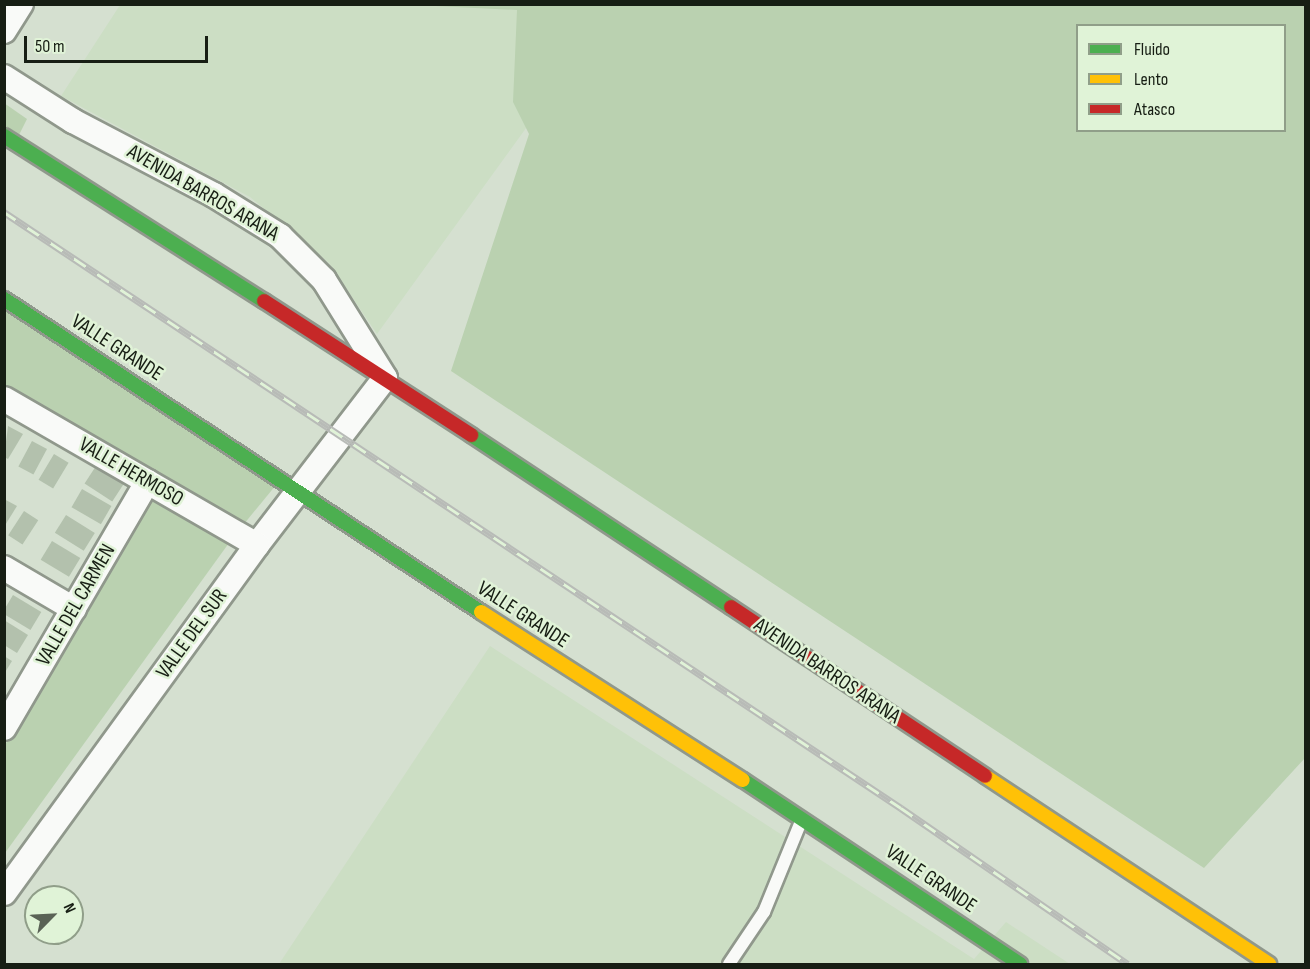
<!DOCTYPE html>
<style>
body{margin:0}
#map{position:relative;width:1310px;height:969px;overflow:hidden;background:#d5e0d0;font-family:"Sofia Sans Condensed",sans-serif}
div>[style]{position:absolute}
.built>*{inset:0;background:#ccdec4}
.green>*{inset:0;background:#bad1b0}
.building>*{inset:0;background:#b3c1ad;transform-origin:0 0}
.roads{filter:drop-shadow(2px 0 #90988c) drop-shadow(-2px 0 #90988c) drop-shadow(0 2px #90988c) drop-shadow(0 -2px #90988c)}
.lane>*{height:12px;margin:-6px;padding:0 6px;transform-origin:6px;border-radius:6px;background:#f9faf8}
.street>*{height:24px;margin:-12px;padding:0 12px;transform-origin:12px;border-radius:12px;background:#f9faf8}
.fast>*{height:14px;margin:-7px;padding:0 7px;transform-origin:7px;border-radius:7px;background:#4caf50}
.slow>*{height:14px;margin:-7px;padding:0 7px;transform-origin:7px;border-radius:7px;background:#ffc107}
.jam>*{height:14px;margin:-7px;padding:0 7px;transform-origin:7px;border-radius:7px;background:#c62828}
.rail>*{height:7px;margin-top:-3.5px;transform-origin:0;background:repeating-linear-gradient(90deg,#e0f3d7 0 14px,#b8bbb7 0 28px);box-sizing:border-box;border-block:2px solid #b8bbb7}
span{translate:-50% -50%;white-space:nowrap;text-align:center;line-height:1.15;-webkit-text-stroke:5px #e0f3d7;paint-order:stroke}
.street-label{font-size:21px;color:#171e14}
.frame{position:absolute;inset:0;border:6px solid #171e14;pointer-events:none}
.legend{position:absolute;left:1076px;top:24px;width:210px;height:108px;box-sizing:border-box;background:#e0f3d7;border:2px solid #909e89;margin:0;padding:8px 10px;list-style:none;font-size:18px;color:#171e14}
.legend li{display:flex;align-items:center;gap:12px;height:30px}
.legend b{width:30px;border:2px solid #909e89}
.north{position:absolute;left:24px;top:885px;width:60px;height:60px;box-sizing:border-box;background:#e0f3d7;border:2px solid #909e89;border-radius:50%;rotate:66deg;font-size:16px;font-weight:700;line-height:24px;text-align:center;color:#171e14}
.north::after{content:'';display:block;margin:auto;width:21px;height:27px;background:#5a6256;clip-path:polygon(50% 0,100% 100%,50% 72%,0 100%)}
.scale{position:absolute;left:24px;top:36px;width:184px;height:27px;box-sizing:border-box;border:3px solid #171e14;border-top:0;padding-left:8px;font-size:18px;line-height:21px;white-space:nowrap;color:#171e14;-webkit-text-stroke:4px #e0f3d7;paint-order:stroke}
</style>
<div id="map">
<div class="built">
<i style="clip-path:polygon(120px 5px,615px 5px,377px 334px,329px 263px,250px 197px,61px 96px)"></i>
<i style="clip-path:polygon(490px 646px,974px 959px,1006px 922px,1070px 964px,279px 964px)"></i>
</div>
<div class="green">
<i style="clip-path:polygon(evenodd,416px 5px,1305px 5px,1305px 758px,1204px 868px,451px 371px,529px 134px,513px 102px,517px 10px,416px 5px,1078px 26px,1284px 26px,1284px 130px,1078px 130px,1078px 26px)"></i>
<i style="clip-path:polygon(4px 103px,27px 119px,19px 135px,5px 126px)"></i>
<i style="clip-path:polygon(4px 307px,276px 485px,244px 524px,5px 387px)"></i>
<i style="clip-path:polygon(153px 489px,234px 536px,5px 853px,5px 745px)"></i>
</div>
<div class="building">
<i style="clip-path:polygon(8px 426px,23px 434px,8px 459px,4px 457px)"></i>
<i style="left:32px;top:441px;width:17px;height:29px;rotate:28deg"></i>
<i style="left:54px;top:454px;width:17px;height:30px;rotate:31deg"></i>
<i style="left:96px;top:466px;width:33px;height:21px;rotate:33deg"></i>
<i style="left:82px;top:489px;width:34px;height:21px;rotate:30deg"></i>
<i style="clip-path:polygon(4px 499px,17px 506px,4px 527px)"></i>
<i style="left:24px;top:511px;width:17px;height:29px;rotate:33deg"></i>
<i style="left:66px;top:515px;width:34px;height:21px;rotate:32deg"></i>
<i style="left:52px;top:541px;width:33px;height:22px;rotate:31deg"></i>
<i style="left:13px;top:595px;width:33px;height:21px;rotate:31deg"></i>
<i style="clip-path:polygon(4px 620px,28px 635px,17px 653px,4px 645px)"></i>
<i style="clip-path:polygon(4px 656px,12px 661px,4px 674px)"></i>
</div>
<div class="roads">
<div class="lane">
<i style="left:729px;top:964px;width:63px;rotate:-56.1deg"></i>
<i style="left:764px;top:912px;width:100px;rotate:-67.8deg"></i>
</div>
<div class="street">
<i style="left:4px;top:31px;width:32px;rotate:-58deg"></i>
<i style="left:4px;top:77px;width:82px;rotate:32.5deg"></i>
<i style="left:73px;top:121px;width:159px;rotate:27.7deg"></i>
<i style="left:214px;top:195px;width:78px;rotate:31.8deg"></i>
<i style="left:280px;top:236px;width:62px;rotate:45deg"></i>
<i style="left:324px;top:280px;width:115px;rotate:58.1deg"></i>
<i style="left:385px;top:378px;width:210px;rotate:127.5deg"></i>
<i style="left:257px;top:545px;width:430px;rotate:126deg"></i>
<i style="left:4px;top:399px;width:292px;rotate:30deg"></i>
<i style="left:4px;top:568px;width:81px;rotate:30.4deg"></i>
<i style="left:4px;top:728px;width:285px;rotate:-59.8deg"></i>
</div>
<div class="fast">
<i style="left:4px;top:136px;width:308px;rotate:32.4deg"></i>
<i style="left:4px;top:299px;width:571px;rotate:33.27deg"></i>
<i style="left:471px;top:435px;width:312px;rotate:33.5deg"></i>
<i style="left:743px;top:780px;width:333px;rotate:33.6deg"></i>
</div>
<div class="slow">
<i style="left:481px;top:612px;width:311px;rotate:32.7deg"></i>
<i style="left:985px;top:776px;width:341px;rotate:33.5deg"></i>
</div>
<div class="jam">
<i style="left:264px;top:301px;width:247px;rotate:32.9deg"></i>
<i style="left:731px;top:607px;width:305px;rotate:33.6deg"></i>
</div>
</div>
<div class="rail">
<i style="left:4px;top:212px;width:1077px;rotate:33.6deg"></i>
<i style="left:901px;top:808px;width:275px;rotate:34.5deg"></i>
</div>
<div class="street-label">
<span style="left:203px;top:193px;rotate:30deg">AVENIDA BARROS ARANA</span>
<span style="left:117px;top:348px;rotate:33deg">VALLE GRANDE</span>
<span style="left:131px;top:472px;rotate:30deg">VALLE HERMOSO</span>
<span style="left:76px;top:605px;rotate:-60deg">VALLE DEL CARMEN</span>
<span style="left:523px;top:615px;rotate:33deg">VALLE GRANDE</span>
<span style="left:192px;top:634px;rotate:-54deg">VALLE DEL SUR</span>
<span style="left:827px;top:671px;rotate:34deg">AVENIDA BARROS ARANA</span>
<span style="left:931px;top:879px;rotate:34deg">VALLE GRANDE</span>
</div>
<div class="frame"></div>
<ul class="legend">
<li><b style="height:8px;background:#4caf50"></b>Fluido</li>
<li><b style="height:8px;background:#ffc107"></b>Lento</li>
<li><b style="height:8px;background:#c62828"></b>Atasco</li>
</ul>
<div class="north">N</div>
<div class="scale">50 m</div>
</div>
